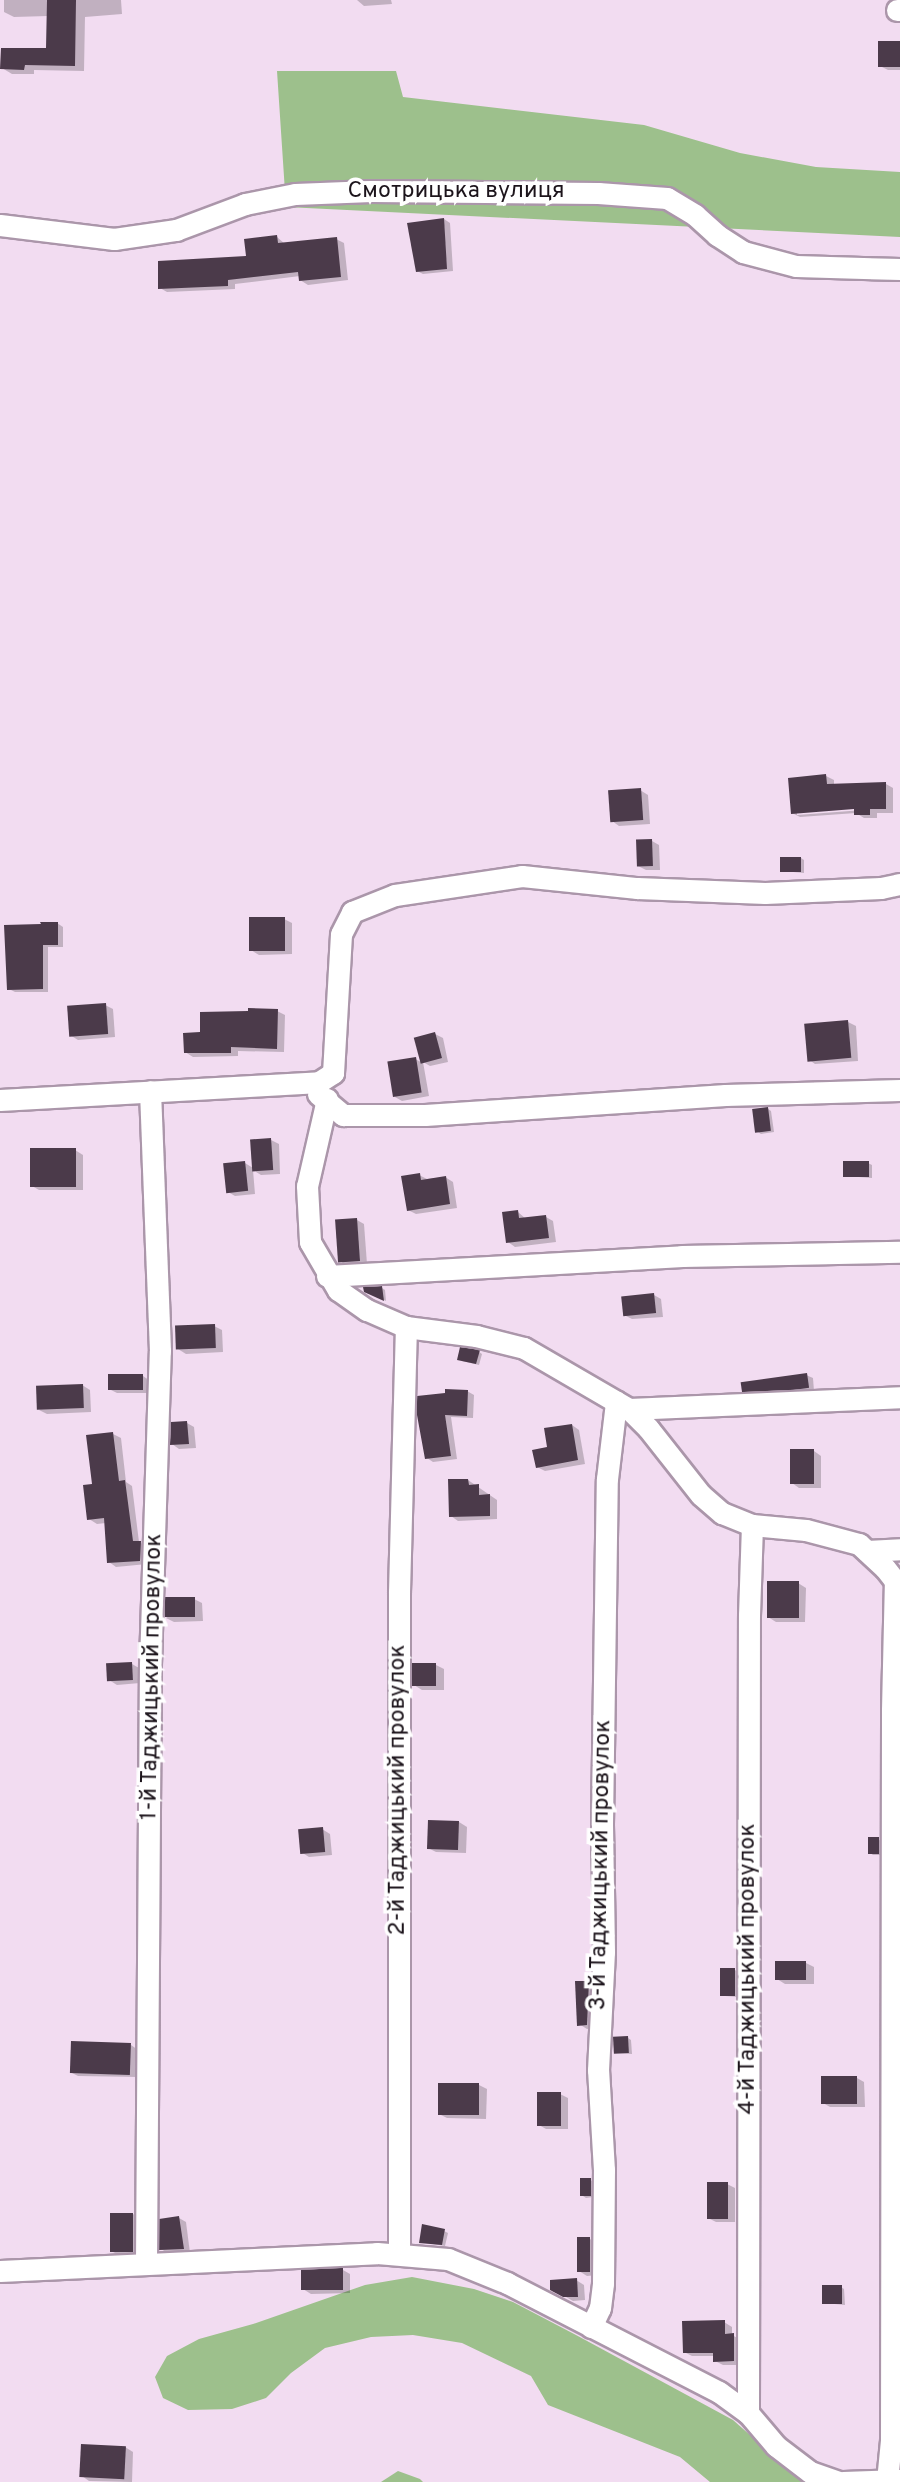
<!DOCTYPE html>
<meta charset="utf-8">
<style>
body{margin:0}
#map{position:relative;width:900px;height:2482px;overflow:hidden;background:#f2dcf1;font-family:Overpass,sans-serif}
div>[style]{position:absolute}
.forest>*{inset:0;background:#9dc08c}
.shadow>*{inset:0;background:#0003}
.building>*{inset:0;background:#4b3a4a;transform-origin:0 0}
.roads{filter:drop-shadow(2px 0 #ab96aa) drop-shadow(-2px 0 #ab96aa) drop-shadow(0 2px #ab96aa) drop-shadow(0 -2px #ab96aa)}
.minor>*{height:21px;margin:-10.5px;padding:0 10.5px;transform-origin:10.5px;border-radius:10.5px;background:#fff}
span{translate:-50% -50%;white-space:nowrap;text-align:center;line-height:1.15;-webkit-text-stroke:7px #fff;paint-order:stroke}
.street-label{font-size:23px;color:#1c141b}
</style>
<div id="map">
<div class="forest">
<i style="clip-path:polygon(277px 71px,396px 71px,403px 97px,644px 125px,740px 153px,816px 167px,900px 172px,900px 237px,286px 207px)"></i>
<i style="clip-path:polygon(412px 2277px,474px 2289px,513px 2302px,576px 2335px,733px 2420px,803px 2482px,710px 2482px,680px 2457px,548px 2405px,531px 2376px,462px 2343px,413px 2335px,371px 2337px,325px 2348px,291px 2373px,266px 2398px,232px 2409px,188px 2410px,163px 2398px,155px 2377px,167px 2356px,199px 2339px,253px 2324px,365px 2285px)"></i>
<i style="clip-path:polygon(398px 2471px,420px 2479px,423px 2482px,381px 2482px)"></i>
</div>
<div class="shadow">
<i style="clip-path:polygon(4px 0,121px 0,122px 14px,85px 17px,84px 71px,34px 70px,34px 74px,12px 74px,2px 68px,48px 50px,48px 16px,14px 17px,4px 12px)"></i>
<i style="clip-path:polygon(357px 0,391px 0,392px 4px,364px 6px)"></i>
<i style="clip-path:polygon(900px 43px,900px 70px,888px 70px,880px 66px)"></i>
<i style="clip-path:polygon(444px 219px,450px 223px,453px 271px,423px 274px,417px 271px)"></i>
<i style="clip-path:polygon(277px 237px,285px 244px,336px 239px,344px 243px,348px 280px,308px 285px,300px 280px,300px 276px,235px 284px,235px 289px,167px 292px,160px 288px,248px 258px)"></i>
<i style="clip-path:polygon(evenodd,826px 776px,834px 780px,834px 785px,886px 784px,893px 788px,893px 813px,877px 813px,877px 818px,864px 818px,856px 813px,800px 817px,792px 813px,826px 776px,863px 806px,863px 810px,797px 815px,797px 812px,863px 806px)"></i>
<i style="clip-path:polygon(640px 790px,648px 795px,650px 824px,619px 826px,612px 821px)"></i>
<i style="clip-path:polygon(652px 841px,659px 845px,660px 870px,646px 870px,638px 866px)"></i>
<i style="clip-path:polygon(801px 858px,804px 860px,804px 873px,782px 871px)"></i>
<i style="clip-path:polygon(284px 919px,292px 923px,292px 954px,259px 955px,251px 950px)"></i>
<i style="clip-path:polygon(57px 923px,63px 927px,63px 947px,48px 947px,48px 992px,15px 992px,9px 989px)"></i>
<i style="clip-path:polygon(105px 1005px,113px 1009px,115px 1037px,78px 1040px,70px 1035px)"></i>
<i style="clip-path:polygon(277px 1011px,285px 1015px,284px 1052px,238px 1051px,238px 1056px,193px 1057px,185px 1052px,202px 1034px)"></i>
<i style="clip-path:polygon(848px 1022px,856px 1026px,858px 1061px,815px 1064px,808px 1059px)"></i>
<i style="clip-path:polygon(435px 1034px,443px 1038px,448px 1062px,430px 1066px,423px 1062px,429px 1096px,402px 1101px,395px 1097px,415px 1059px,423px 1063px,416px 1038px)"></i>
<i style="clip-path:polygon(768px 1109px,771px 1111px,774px 1132px,761px 1134px,758px 1132px)"></i>
<i style="clip-path:polygon(271px 1140px,279px 1144px,280px 1174px,261px 1175px,253px 1170px,255px 1194px,235px 1196px,228px 1192px,245px 1163px,253px 1168px)"></i>
<i style="clip-path:polygon(75px 1150px,83px 1155px,83px 1190px,39px 1190px,32px 1186px)"></i>
<i style="clip-path:polygon(868px 1163px,872px 1165px,872px 1178px,845px 1176px)"></i>
<i style="clip-path:polygon(419px 1175px,427px 1179px,445px 1177px,453px 1182px,457px 1208px,416px 1214px,408px 1210px)"></i>
<i style="clip-path:polygon(518px 1212px,526px 1219px,546px 1217px,553px 1221px,556px 1242px,515px 1247px,508px 1242px)"></i>
<i style="clip-path:polygon(357px 1220px,364px 1224px,367px 1264px,347px 1266px,340px 1261px)"></i>
<i style="clip-path:polygon(382px 1288px,385px 1290px,386px 1301px,366px 1291px)"></i>
<i style="clip-path:polygon(654px 1295px,661px 1299px,663px 1317px,632px 1319px,624px 1315px)"></i>
<i style="clip-path:polygon(214px 1326px,222px 1330px,223px 1352px,186px 1354px,178px 1349px)"></i>
<i style="clip-path:polygon(479px 1352px,482px 1354px,479px 1365px,462px 1361px)"></i>
<i style="clip-path:polygon(806px 1375px,813px 1378px,814px 1391px,749px 1394px,742px 1390px)"></i>
<i style="clip-path:polygon(143px 1376px,150px 1381px,150px 1393px,117px 1393px,109px 1389px)"></i>
<i style="clip-path:polygon(82px 1385px,90px 1390px,91px 1412px,47px 1414px,39px 1410px)"></i>
<i style="clip-path:polygon(467px 1391px,474px 1395px,473px 1418px,451px 1417px,457px 1459px,433px 1462px,427px 1458px,419px 1415px)"></i>
<i style="clip-path:polygon(187px 1423px,194px 1427px,196px 1448px,179px 1449px,172px 1444px)"></i>
<i style="clip-path:polygon(572px 1425px,579px 1430px,585px 1464px,545px 1471px,537px 1467px)"></i>
<i style="clip-path:polygon(113px 1434px,121px 1438px,126px 1482px,132px 1486px,139px 1542px,148px 1547px,147px 1564px,116px 1567px,109px 1562px,106px 1523px,97px 1524px,89px 1519px,94px 1486px)"></i>
<i style="clip-path:polygon(814px 1451px,821px 1456px,821px 1488px,799px 1488px,792px 1483px)"></i>
<i style="clip-path:polygon(468px 1480px,497px 1500px,497px 1519px,458px 1521px,451px 1516px)"></i>
<i style="clip-path:polygon(798px 1583px,806px 1588px,805px 1622px,776px 1622px,768px 1617px)"></i>
<i style="clip-path:polygon(194px 1599px,202px 1603px,203px 1621px,174px 1622px,166px 1618px)"></i>
<i style="clip-path:polygon(132px 1664px,139px 1668px,140px 1683px,117px 1685px,109px 1680px)"></i>
<i style="clip-path:polygon(414px 1665px,436px 1665px,444px 1669px,444px 1690px,422px 1690px,414px 1685px)"></i>
<i style="clip-path:polygon(429px 1822px,459px 1822px,467px 1827px,466px 1853px,436px 1852px,428px 1848px)"></i>
<i style="clip-path:polygon(322px 1829px,330px 1834px,332px 1855px,309px 1857px,301px 1852px)"></i>
<i style="clip-path:polygon(878px 1839px,881px 1841px,881px 1855px,873px 1855px,870px 1853px)"></i>
<i style="clip-path:polygon(806px 1963px,814px 1967px,814px 1984px,785px 1984px,777px 1979px)"></i>
<i style="clip-path:polygon(735px 1970px,738px 1972px,738px 1997px,725px 1996px,721px 1995px)"></i>
<i style="clip-path:polygon(589px 1982px,597px 1987px,594px 2028px,587px 2029px,579px 2024px,577px 1983px)"></i>
<i style="clip-path:polygon(628px 2038px,631px 2040px,632px 2054px,614px 2053px)"></i>
<i style="clip-path:polygon(131px 2045px,138px 2050px,138px 2077px,78px 2076px,70px 2072px)"></i>
<i style="clip-path:polygon(857px 2078px,864px 2082px,865px 2107px,830px 2107px,823px 2103px)"></i>
<i style="clip-path:polygon(479px 2085px,487px 2089px,486px 2119px,447px 2118px,439px 2114px)"></i>
<i style="clip-path:polygon(560px 2094px,568px 2098px,568px 2129px,546px 2129px,539px 2125px)"></i>
<i style="clip-path:polygon(590px 2180px,594px 2182px,593px 2197px,586px 2198px,583px 2196px)"></i>
<i style="clip-path:polygon(727px 2184px,735px 2188px,735px 2222px,716px 2222px,708px 2218px)"></i>
<i style="clip-path:polygon(133px 2214px,140px 2219px,140px 2255px,121px 2256px,113px 2252px)"></i>
<i style="clip-path:polygon(179px 2218px,186px 2222px,190px 2253px,169px 2254px,161px 2249px)"></i>
<i style="clip-path:polygon(444px 2231px,448px 2233px,445px 2246px,420px 2242px)"></i>
<i style="clip-path:polygon(590px 2239px,597px 2244px,597px 2275px,587px 2276px,579px 2271px)"></i>
<i style="clip-path:polygon(343px 2270px,350px 2274px,350px 2293px,311px 2294px,303px 2289px)"></i>
<i style="clip-path:polygon(576px 2280px,584px 2285px,585px 2300px,573px 2301px,552px 2289px)"></i>
<i style="clip-path:polygon(841px 2287px,844px 2289px,845px 2305px,824px 2303px)"></i>
<i style="clip-path:polygon(724px 2322px,732px 2327px,732px 2335px,741px 2340px,741px 2365px,723px 2365px,715px 2361px,715px 2356px,692px 2356px,684px 2352px)"></i>
<i style="clip-path:polygon(125px 2447px,133px 2452px,132px 2482px,89px 2481px,82px 2476px)"></i>
</div>
<div class="building">
<i style="clip-path:polygon(47px 0,76px 0,75px 66px,25px 65px,24px 70px,0 69px,1px 48px,46px 48px)"></i>
<i style="left:878px;top:41px;width:22px;height:26px"></i>
<i style="clip-path:polygon(444px 218px,447px 269px,416px 272px,407px 223px)"></i>
<i style="clip-path:polygon(277px 235px,278px 243px,337px 237px,341px 277px,299px 281px,298px 272px,228px 280px,228px 286px,158px 289px,158px 261px,246px 256px,244px 239px)"></i>
<i style="clip-path:polygon(826px 774px,827px 784px,886px 782px,886px 809px,870px 809px,870px 815px,854px 815px,854px 809px,791px 814px,788px 778px)"></i>
<i style="left:641px;top:788px;width:32px;height:33px;rotate:86deg"></i>
<i style="left:652px;top:839px;width:27px;height:16px;rotate:88deg"></i>
<i style="left:780px;top:857px;width:21px;height:15px"></i>
<i style="left:249px;top:917px;width:36px;height:34px"></i>
<i style="clip-path:polygon(40px 922px,58px 922px,58px 945px,43px 945px,43px 989px,7px 990px,4px 925px,41px 924px)"></i>
<i style="left:106px;top:1003px;width:31px;height:39px;rotate:86deg"></i>
<i style="clip-path:polygon(248px 1008px,278px 1009px,277px 1049px,231px 1047px,231px 1053px,184px 1053px,183px 1033px,200px 1032px,200px 1012px,248px 1011px)"></i>
<i style="left:848px;top:1020px;width:38px;height:44px;rotate:85deg"></i>
<i style="left:435px;top:1032px;width:27px;height:22px;rotate:75deg"></i>
<i style="left:416px;top:1057px;width:36px;height:29px;rotate:81deg"></i>
<i style="left:768px;top:1107px;width:24px;height:16px;rotate:83deg"></i>
<i style="left:271px;top:1138px;width:32px;height:21px;rotate:86deg"></i>
<i style="left:76px;top:1148px;width:39px;height:46px;rotate:90deg"></i>
<i style="left:245px;top:1161px;width:30px;height:22px;rotate:84deg"></i>
<i style="left:843px;top:1161px;width:26px;height:16px"></i>
<i style="clip-path:polygon(420px 1173px,421px 1180px,446px 1176px,450px 1204px,407px 1211px,401px 1176px)"></i>
<i style="clip-path:polygon(518px 1210px,519px 1218px,546px 1215px,549px 1238px,506px 1243px,502px 1212px)"></i>
<i style="left:357px;top:1218px;width:43px;height:22px;rotate:86deg"></i>
<i style="clip-path:polygon(382px 1286px,384px 1301px,364px 1292px,363px 1287px)"></i>
<i style="left:654px;top:1293px;width:20px;height:33px;rotate:84deg"></i>
<i style="left:215px;top:1324px;width:24px;height:40px;rotate:88deg"></i>
<i style="clip-path:polygon(460px 1347px,480px 1350px,476px 1364px,457px 1360px)"></i>
<i style="left:807px;top:1373px;width:15px;height:67px;rotate:82deg"></i>
<i style="left:108px;top:1374px;width:35px;height:16px"></i>
<i style="left:83px;top:1384px;width:24px;height:47px;rotate:88deg"></i>
<i style="clip-path:polygon(445px 1389px,468px 1390px,467px 1416px,445px 1415px,451px 1456px,425px 1459px,417px 1415px,417px 1396px,445px 1393px)"></i>
<i style="clip-path:polygon(187px 1421px,189px 1444px,170px 1445px,171px 1422px)"></i>
<i style="clip-path:polygon(572px 1424px,578px 1460px,536px 1468px,532px 1450px,547px 1447px,544px 1428px)"></i>
<i style="clip-path:polygon(113px 1432px,119px 1481px,125px 1480px,133px 1541px,141px 1541px,140px 1561px,107px 1563px,104px 1518px,87px 1520px,83px 1485px,92px 1484px,86px 1435px)"></i>
<i style="left:790px;top:1449px;width:24px;height:35px"></i>
<i style="clip-path:polygon(448px 1479px,468px 1479px,469px 1485px,479px 1484px,479px 1495px,490px 1494px,490px 1516px,449px 1517px)"></i>
<i style="left:767px;top:1581px;width:32px;height:37px"></i>
<i style="left:195px;top:1597px;width:20px;height:30px;rotate:90deg"></i>
<i style="left:132px;top:1662px;width:18px;height:26px;rotate:87deg"></i>
<i style="left:412px;top:1663px;width:24px;height:23px"></i>
<i style="left:428px;top:1820px;width:31px;height:29px;rotate:2deg"></i>
<i style="left:323px;top:1827px;width:25px;height:25px;rotate:85deg"></i>
<i style="left:879px;top:1837px;width:17px;height:11px;rotate:90deg"></i>
<i style="left:806px;top:1961px;width:19px;height:31px;rotate:90deg"></i>
<i style="left:720px;top:1968px;width:15px;height:28px"></i>
<i style="clip-path:polygon(575px 1981px,589px 1981px,587px 2025px,577px 2026px)"></i>
<i style="left:628px;top:2036px;width:17px;height:15px;rotate:87deg"></i>
<i style="left:71px;top:2041px;width:60px;height:32px;rotate:2deg"></i>
<i style="left:821px;top:2076px;width:36px;height:28px"></i>
<i style="left:438px;top:2083px;width:41px;height:32px"></i>
<i style="left:537px;top:2092px;width:24px;height:34px"></i>
<i style="left:591px;top:2178px;width:18px;height:11px;rotate:90deg"></i>
<i style="left:707px;top:2182px;width:21px;height:37px"></i>
<i style="left:133px;top:2213px;width:39px;height:23px;rotate:90deg"></i>
<i style="clip-path:polygon(179px 2216px,184px 2249px,159px 2250px,159px 2219px)"></i>
<i style="clip-path:polygon(422px 2224px,445px 2229px,442px 2245px,419px 2243px)"></i>
<i style="left:590px;top:2237px;width:35px;height:13px;rotate:90deg"></i>
<i style="left:343px;top:2268px;width:22px;height:42px;rotate:90deg"></i>
<i style="clip-path:polygon(577px 2278px,578px 2297px,563px 2297px,550px 2290px,550px 2280px)"></i>
<i style="left:822px;top:2285px;width:20px;height:19px"></i>
<i style="clip-path:polygon(725px 2320px,725px 2334px,734px 2333px,734px 2361px,713px 2362px,713px 2353px,683px 2353px,682px 2321px)"></i>
<i style="left:81px;top:2444px;width:45px;height:33px;rotate:3deg"></i>
</div>
<div class="roads">
<div class="minor">
<i style="left:897px;top:10px;width:3px"></i>
<i style="left:0;top:225px;width:115px;rotate:7deg"></i>
<i style="left:114px;top:239px;width:63px;rotate:-8.3deg"></i>
<i style="left:176px;top:230px;width:74px;rotate:-20.6deg"></i>
<i style="left:245px;top:204px;width:51px;rotate:-11.3deg"></i>
<i style="left:295px;top:194px;width:76px;rotate:-2.3deg"></i>
<i style="left:371px;top:191px;width:227px;rotate:0.5deg"></i>
<i style="left:598px;top:193px;width:69px;rotate:4.1deg"></i>
<i style="left:667px;top:198px;width:33px;rotate:31deg"></i>
<i style="left:695px;top:215px;width:30px;rotate:42deg"></i>
<i style="left:717px;top:235px;width:31px;rotate:33deg"></i>
<i style="left:743px;top:252px;width:55px;rotate:14.8deg"></i>
<i style="left:796px;top:266px;width:104px;rotate:1.7deg"></i>
<i style="left:318px;top:1094px;width:33px;rotate:40deg"></i>
<i style="left:343px;top:1115px;width:82px"></i>
<i style="left:425px;top:1115px;width:301px;rotate:-3.8deg"></i>
<i style="left:725px;top:1095px;width:175px;rotate:-1.6deg"></i>
<i style="left:327px;top:1099px;width:89px;rotate:102.9deg"></i>
<i style="left:307px;top:1186px;width:56px;rotate:86.9deg"></i>
<i style="left:310px;top:1242px;width:56px;rotate:59.7deg"></i>
<i style="left:338px;top:1290px;width:35px;rotate:35deg"></i>
<i style="left:367px;top:1310px;width:43px;rotate:23.6deg"></i>
<i style="left:406px;top:1327px;width:71px;rotate:7.3deg"></i>
<i style="left:476px;top:1336px;width:49px;rotate:14deg"></i>
<i style="left:524px;top:1348px;width:121px;rotate:30.2deg"></i>
<i style="left:629px;top:1409px;width:27px;rotate:45deg"></i>
<i style="left:648px;top:1428px;width:85px;rotate:51.7deg"></i>
<i style="left:701px;top:1495px;width:28px;rotate:41deg"></i>
<i style="left:722px;top:1513px;width:32px;rotate:22deg"></i>
<i style="left:752px;top:1525px;width:54px;rotate:5.3deg"></i>
<i style="left:806px;top:1530px;width:55px;rotate:14.8deg"></i>
<i style="left:859px;top:1544px;width:35px;rotate:43deg"></i>
<i style="left:885px;top:1568px;width:24px;rotate:52deg"></i>
<i style="left:0;top:1100px;width:320px;rotate:-3.2deg"></i>
<i style="left:319px;top:1082px;width:17px;rotate:-33deg"></i>
<i style="left:333px;top:1073px;width:139px;rotate:-86.7deg"></i>
<i style="left:341px;top:934px;width:25px;rotate:-63deg"></i>
<i style="left:352px;top:912px;width:46px;rotate:-21.6deg"></i>
<i style="left:395px;top:895px;width:128px;rotate:-8.5deg"></i>
<i style="left:522px;top:876px;width:116px;rotate:6deg"></i>
<i style="left:637px;top:888px;width:128px;rotate:2.2deg"></i>
<i style="left:765px;top:893px;width:116px;rotate:-2.5deg"></i>
<i style="left:881px;top:888px;width:19px;rotate:-12deg"></i>
<i style="left:327px;top:1276px;width:356px;rotate:-3.2deg"></i>
<i style="left:682px;top:1256px;width:218px;rotate:-1.1deg"></i>
<i style="left:629px;top:1409px;width:271px;rotate:-2.5deg"></i>
<i style="left:867px;top:1551px;width:33px;rotate:-3deg"></i>
<i style="left:399px;top:2254px;width:662px;rotate:-90deg"></i>
<i style="left:399px;top:1592px;width:265px;rotate:-88.5deg"></i>
<i style="left:146px;top:2263px;width:599px;rotate:-89.62deg"></i>
<i style="left:150px;top:1664px;width:313px;rotate:-88.2deg"></i>
<i style="left:160px;top:1351px;width:260px;rotate:-92.2deg"></i>
<i style="left:0;top:2271px;width:377px;rotate:-2.7deg"></i>
<i style="left:377px;top:2253px;width:71px;rotate:4.8deg"></i>
<i style="left:448px;top:2259px;width:64px;rotate:22.1deg"></i>
<i style="left:507px;top:2283px;width:238px;rotate:27.2deg"></i>
<i style="left:719px;top:2392px;width:36px;rotate:36deg"></i>
<i style="left:748px;top:2413px;width:43px;rotate:49.7deg"></i>
<i style="left:776px;top:2446px;width:43px;rotate:37.4deg"></i>
<i style="left:810px;top:2472px;width:31px;rotate:19deg"></i>
<i style="left:591px;top:2327px;width:21px;rotate:-65deg"></i>
<i style="left:600px;top:2308px;width:25px;rotate:-83deg"></i>
<i style="left:603px;top:2283px;width:113px;rotate:-89.5deg"></i>
<i style="left:604px;top:2170px;width:100px;rotate:-93.4deg"></i>
<i style="left:598px;top:2070px;width:118px;rotate:-87.1deg"></i>
<i style="left:604px;top:1952px;width:128px;rotate:-90.9deg"></i>
<i style="left:602px;top:1824px;width:345px;rotate:-89.2deg"></i>
<i style="left:607px;top:1479px;width:78px;rotate:-83.3deg"></i>
<i style="left:748px;top:2413px;width:798px;rotate:-89.93deg"></i>
<i style="left:749px;top:1615px;width:90px;rotate:-88.1deg"></i>
<i style="left:887px;top:2481px;width:41px;rotate:-84.4deg"></i>
<i style="left:891px;top:2440px;width:730px;rotate:-89.92deg"></i>
<i style="left:892px;top:1710px;width:129px;rotate:-88.7deg"></i>
<i style="left:843px;top:2482px;width:57px;rotate:-2deg"></i>
</div>
</div>
<div class="street-label">
<span style="left:456px;top:192px">Смотрицька вулиця</span>
<span style="left:153px;top:1677px;rotate:-89deg">1-й Таджицький провулок</span>
<span style="left:399px;top:1790px;rotate:-90deg">2-й Таджицький провулок</span>
<span style="left:602px;top:1865px;rotate:-89deg">3-й Таджицький провулок</span>
<span style="left:749px;top:1969px;rotate:-90deg">4-й Таджицький провулок</span>
</div>
</div>
